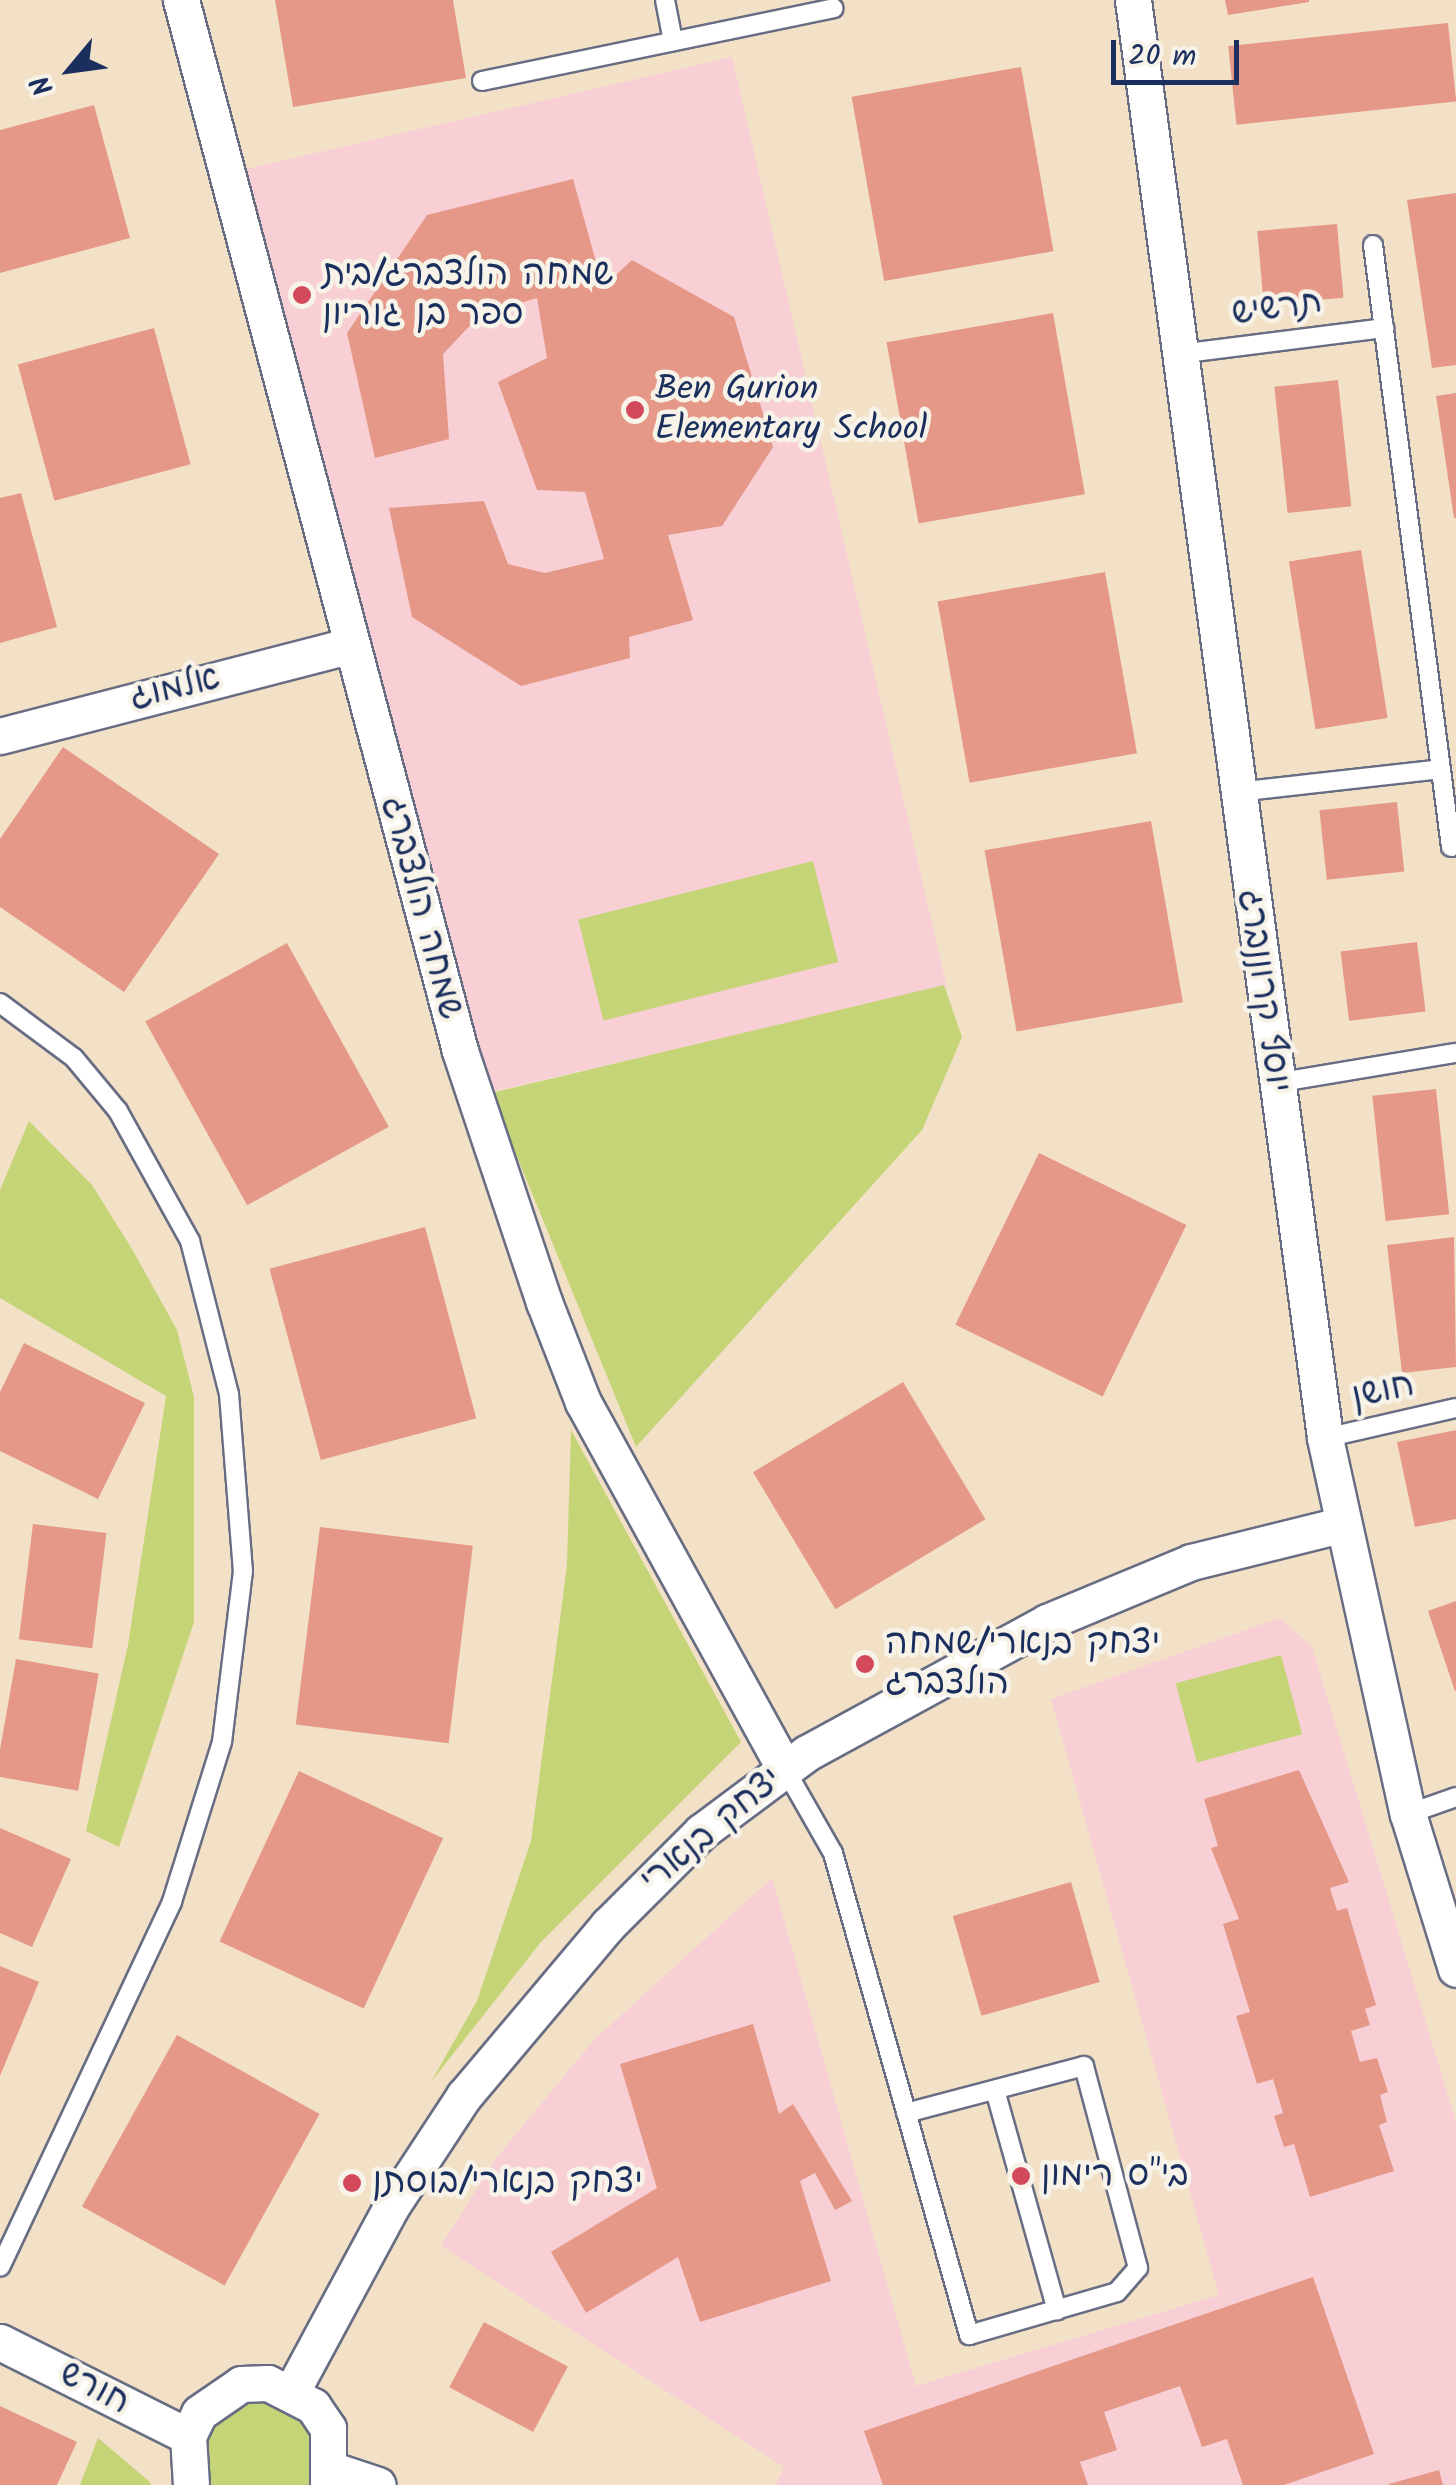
<!DOCTYPE html>
<meta charset="utf-8">
<style>
body{margin:0}
#map{position:relative;width:1456px;height:2485px;overflow:hidden;background:#f3e1c7;font-family:Kalam,"Playpen Sans Hebrew",sans-serif}
div>[style]{position:absolute}
.built>*{inset:0;background:#f7cfd5;transform-origin:0 0}
.green>*{inset:0;background:#c5d476;transform-origin:0 0}
.building>*{inset:0;background:#e59888;transform-origin:0 0}
.roads{filter:drop-shadow(2px 0 #676d83) drop-shadow(-2px 0 #676d83) drop-shadow(0 2px #676d83) drop-shadow(0 -2px #676d83)}
.lane>*{height:18px;margin:-9px;padding:0 9px;transform-origin:9px;border-radius:9px;background:#fff}
.street>*{height:35px;margin:-17.5px;padding:0 17.5px;transform-origin:17.5px;border-radius:17.5px;background:#fff}
.dots>*{width:28px;height:28px;translate:-50% -50%;box-sizing:border-box;border:5px solid #f7f3e8;border-radius:50%}
span{translate:-50% -50%;white-space:nowrap;text-align:center;line-height:1.15;-webkit-text-stroke:9px #f7f3e8;paint-order:stroke}
.poi-label{font-size:35px;color:#1b2f5e}
.left{translate:0 -50%;text-align:left}
.street-label{font-size:35px;color:#1b2f5e}
.north{position:absolute;left:20px;top:20px;width:100px;height:100px;-webkit-text-stroke:8px #f7f3e8;paint-order:stroke;rotate:241deg;font-size:28px;font-weight:700;line-height:40px;text-align:center;color:#1b2f5e}
.north::after{content:'';display:block;margin:auto;width:35px;height:45px;background:#1b2f5e;clip-path:polygon(50% 0,100% 100%,50% 72%,0 100%)}
.scale{position:absolute;left:1111px;top:40px;width:128px;height:45px;box-sizing:border-box;border:5px solid #1b2f5e;border-top:0;padding-left:12px;font-size:30px;line-height:35px;white-space:nowrap;color:#1b2f5e;-webkit-text-stroke:8px #f7f3e8;paint-order:stroke}
</style>
<div id="map">
<div class="built">
<i style="left:732px;top:57px;width:954px;height:498px;rotate:77deg"></i>
<i style="clip-path:polygon(1280px 1618px,1312px 1647px,1456px 2122px,1456px 2485px,776px 2485px,784px 2467px,441px 2246px,497px 2157px,593px 2041px,772px 1878px,916px 2386px,1219px 2295px,1051px 1699px)"></i>
</div>
<div class="green">
<i style="left:813px;top:861px;width:104px;height:242px;rotate:76deg"></i>
<i style="clip-path:polygon(944px 985px,962px 1037px,922px 1130px,636px 1447px,491px 1093px)"></i>
<i style="clip-path:polygon(29px 1121px,92px 1185px,132px 1249px,177px 1330px,194px 1397px,194px 1622px,119px 1847px,86px 1831px,128px 1645px,166px 1396px,0 1298px,0 1190px)"></i>
<i style="clip-path:polygon(571px 1430px,741px 1742px,541px 1942px,431px 2082px,477px 2001px,531px 1841px,567px 1565px)"></i>
<i style="left:1281px;top:1655px;width:82px;height:109px;rotate:75deg"></i>
<i style="clip-path:polygon(245px 2398px,287px 2403px,316px 2433px,313px 2485px,206px 2485px,201px 2440px,210px 2421px)"></i>
<i style="clip-path:polygon(98px 2438px,150px 2482px,151px 2485px,80px 2485px)"></i>
</div>
<div class="building">
<i style="clip-path:polygon(275px 0,453px 0,466px 78px,293px 107px)"></i>
<i style="clip-path:polygon(1225px 0,1309px 0,1309px 2px,1228px 15px)"></i>
<i style="left:1448px;top:23px;width:79px;height:221px;rotate:84deg"></i>
<i style="left:1021px;top:67px;width:187px;height:172px;rotate:80deg"></i>
<i style="clip-path:polygon(94px 105px,130px 238px,0 273px,0 130px)"></i>
<i style="clip-path:polygon(573px 179px,603px 287px,632px 260px,734px 317px,773px 447px,722px 526px,668px 535px,693px 620px,629px 637px,630px 658px,521px 686px,412px 617px,389px 508px,484px 501px,508px 564px,545px 573px,604px 559px,585px 492px,537px 490px,498px 382px,547px 358px,537px 298px,480px 315px,443px 354px,449px 439px,375px 458px,347px 333px,427px 215px)"></i>
<i style="clip-path:polygon(1456px 193px,1456px 365px,1432px 368px,1407px 200px)"></i>
<i style="left:1337px;top:224px;width:74px;height:80px;rotate:85deg"></i>
<i style="left:1053px;top:313px;width:184px;height:169px;rotate:80deg"></i>
<i style="left:154px;top:328px;width:141px;height:141px;rotate:75deg"></i>
<i style="left:1338px;top:380px;width:127px;height:64px;rotate:84deg"></i>
<i style="clip-path:polygon(1456px 393px,1456px 518px,1454px 518px,1436px 396px)"></i>
<i style="clip-path:polygon(21px 493px,57px 627px,0 643px,0 498px)"></i>
<i style="left:1361px;top:550px;width:170px;height:73px;rotate:81deg"></i>
<i style="left:1105px;top:572px;width:184px;height:170px;rotate:80deg"></i>
<i style="clip-path:polygon(63px 747px,219px 854px,124px 992px,0 907px,0 839px)"></i>
<i style="left:1397px;top:802px;width:70px;height:78px;rotate:84deg"></i>
<i style="left:1151px;top:821px;width:184px;height:169px;rotate:80deg"></i>
<i style="left:1417px;top:942px;width:70px;height:77px;rotate:83deg"></i>
<i style="left:287px;top:943px;width:210px;height:162px;rotate:61deg"></i>
<i style="left:1436px;top:1089px;width:126px;height:64px;rotate:84deg"></i>
<i style="left:1039px;top:1153px;width:164px;height:191px;rotate:26deg"></i>
<i style="left:425px;top:1227px;width:198px;height:161px;rotate:75deg"></i>
<i style="clip-path:polygon(1454px 1237px,1456px 1367px,1402px 1373px,1387px 1245px)"></i>
<i style="clip-path:polygon(24px 1343px,145px 1403px,98px 1499px,0 1451px,0 1392px)"></i>
<i style="left:903px;top:1382px;width:160px;height:175px;rotate:59deg"></i>
<i style="clip-path:polygon(1456px 1430px,1456px 1519px,1415px 1527px,1397px 1442px)"></i>
<i style="left:33px;top:1524px;width:74px;height:116px;rotate:7deg"></i>
<i style="left:320px;top:1527px;width:154px;height:199px;rotate:7deg"></i>
<i style="clip-path:polygon(1456px 1601px,1456px 1691px,1455px 1691px,1428px 1611px)"></i>
<i style="left:16px;top:1659px;width:84px;height:119px;rotate:10deg"></i>
<i style="clip-path:polygon(1299px 1770px,1349px 1882px,1330px 1888px,1337px 1911px,1347px 1908px,1376px 2005px,1365px 2009px,1370px 2025px,1351px 2031px,1360px 2062px,1377px 2058px,1388px 2092px,1380px 2095px,1387px 2122px,1379px 2125px,1394px 2171px,1310px 2197px,1294px 2144px,1284px 2147px,1274px 2116px,1283px 2113px,1273px 2079px,1257px 2084px,1236px 2016px,1250px 2012px,1223px 1924px,1239px 1919px,1211px 1848px,1218px 1846px,1204px 1799px)"></i>
<i style="left:299px;top:1771px;width:159px;height:188px;rotate:25deg"></i>
<i style="clip-path:polygon(0 1828px,71px 1859px,32px 1947px,0 1933px)"></i>
<i style="left:1071px;top:1882px;width:104px;height:123px;rotate:74deg"></i>
<i style="clip-path:polygon(0 1966px,39px 1982px,0 2076px)"></i>
<i style="clip-path:polygon(753px 2024px,779px 2114px,793px 2104px,852px 2201px,835px 2210px,815px 2173px,800px 2181px,831px 2281px,700px 2322px,678px 2257px,586px 2313px,551px 2252px,657px 2188px,620px 2064px)"></i>
<i style="left:177px;top:2035px;width:163px;height:196px;rotate:29deg"></i>
<i style="clip-path:polygon(1313px 2277px,1374px 2454px,1284px 2485px,1243px 2485px,1227px 2439px,1202px 2447px,1180px 2386px,1104px 2412px,1117px 2450px,1080px 2462px,1088px 2485px,883px 2485px,864px 2431px)"></i>
<i style="left:484px;top:2322px;width:95px;height:74px;rotate:28deg"></i>
<i style="clip-path:polygon(0 2406px,77px 2442px,57px 2485px,0 2485px)"></i>
<i style="clip-path:polygon(1439px 2470px,1443px 2485px,1389px 2485px,1389px 2484px)"></i>
</div>
<div class="roads">
<div class="lane">
<i style="left:665px;top:0;width:42px;rotate:79deg"></i>
<i style="left:482px;top:81px;width:359px;rotate:-11.7deg"></i>
<i style="left:1373px;top:245px;width:607px;rotate:82.62deg"></i>
<i style="left:1179px;top:354px;width:207px;rotate:-7.2deg"></i>
<i style="left:1237px;top:792px;width:205px;rotate:-6.4deg"></i>
<i style="left:0;top:1003px;width:92px;rotate:36.6deg"></i>
<i style="left:74px;top:1058px;width:69px;rotate:50.3deg"></i>
<i style="left:118px;top:1111px;width:149px;rotate:61deg"></i>
<i style="left:190px;top:1241px;width:158px;rotate:75.7deg"></i>
<i style="left:229px;top:1394px;width:178px;rotate:85.5deg"></i>
<i style="left:243px;top:1571px;width:172px;rotate:97deg"></i>
<i style="left:222px;top:1742px;width:168px;rotate:107.4deg"></i>
<i style="left:172px;top:1902px;width:403px;rotate:115.2deg"></i>
<i style="left:1276px;top:1083px;width:182px;rotate:-9.5deg"></i>
<i style="left:1325px;top:1438px;width:134px;rotate:-12.9deg"></i>
<i style="left:785px;top:1769px;width:97px;rotate:60.3deg"></i>
<i style="left:833px;top:1853px;width:501px;rotate:74.24deg"></i>
<i style="left:969px;top:2335px;width:154px;rotate:-16.2deg"></i>
<i style="left:1117px;top:2292px;width:32px;rotate:-49deg"></i>
<i style="left:1138px;top:2268px;width:209px;rotate:-105deg"></i>
<i style="left:1084px;top:2066px;width:184px;rotate:165.2deg"></i>
<i style="left:1408px;top:1814px;width:51px;rotate:-19.5deg"></i>
<i style="left:995px;top:2090px;width:229px;rotate:74.3deg"></i>
</div>
<div class="street">
<i style="left:181px;top:0;width:1087px;rotate:75.13deg"></i>
<i style="left:460px;top:1051px;width:265px;rotate:71.5deg"></i>
<i style="left:544px;top:1302px;width:107px;rotate:68.7deg"></i>
<i style="left:583px;top:1402px;width:419px;rotate:61.2deg"></i>
<i style="left:1133px;top:0;width:1451px;rotate:82.39deg"></i>
<i style="left:1325px;top:1438px;width:385px;rotate:77.6deg"></i>
<i style="left:1408px;top:1814px;width:162px;rotate:72.8deg"></i>
<i style="left:0;top:736px;width:363px;rotate:-14.5deg"></i>
<i style="left:0;top:2342px;width:210px;rotate:26.6deg"></i>
<i style="left:292px;top:2391px;width:209px;rotate:-61.7deg"></i>
<i style="left:391px;top:2207px;width:133px;rotate:-56.7deg"></i>
<i style="left:464px;top:2096px;width:224px;rotate:-49.9deg"></i>
<i style="left:608px;top:1925px;width:132px;rotate:-45deg"></i>
<i style="left:701px;top:1832px;width:132px;rotate:-36.7deg"></i>
<i style="left:807px;top:1753px;width:273px;rotate:-28.6deg"></i>
<i style="left:1047px;top:1622px;width:156px;rotate:-22.6deg"></i>
<i style="left:1191px;top:1562px;width:154px;rotate:-13.9deg"></i>
<i style="left:333px;top:2470px;width:47px;rotate:18.4deg"></i>
<i style="left:191px;top:2485px;width:49px;rotate:-93.5deg"></i>
<i style="left:188px;top:2436px;width:25px;rotate:-64deg"></i>
<i style="left:199px;top:2413px;width:51px;rotate:-34.6deg"></i>
<i style="left:241px;top:2384px;width:27px;rotate:-2deg"></i>
<i style="left:268px;top:2383px;width:51px;rotate:27.1deg"></i>
<i style="left:313px;top:2406px;width:27px;rotate:56deg"></i>
<i style="left:328px;top:2428px;width:57px;rotate:90deg"></i>
</div>
</div>
<div class="dots">
<i style="left:302px;top:295px;background:#d1495b"></i>
<i style="left:635px;top:410px;background:#d1495b"></i>
<i style="left:865px;top:1664px;background:#d1495b"></i>
<i style="left:1021px;top:2176px;background:#d1495b"></i>
<i style="left:352px;top:2183px;background:#d1495b"></i>
</div>
<div class="poi-label">
<span class="left" style="left:322px;top:295px">שמחה הולצברג/בית<br>ספר בן גוריון</span>
<span class="left" style="left:655px;top:410px">Ben Gurion<br>Elementary School</span>
<span class="left" style="left:885px;top:1664px">יצחק בנארי/שמחה<br>הולצברג</span>
<span class="left" style="left:1041px;top:2176px">בי"ס רימון</span>
<span class="left" style="left:372px;top:2183px">יצחק בנארי/בוסתן</span>
</div>
<div class="street-label">
<span style="left:1277px;top:309px;rotate:-7deg">תרשיש</span>
<span style="left:175px;top:689px;rotate:-14deg">אלמוג</span>
<span style="left:421px;top:908px;rotate:75deg">שמחה הולצברג</span>
<span style="left:1263px;top:991px;rotate:82deg">יוסף קרוננברג</span>
<span style="left:1383px;top:1392px;rotate:-13deg">חושן</span>
<span style="left:712px;top:1831px;rotate:-40deg">יצחק בנארי</span>
<span style="left:94px;top:2389px;rotate:27deg">חורש</span>
</div>
<div class="north">N</div>
<div class="scale">20 m</div>
</div>
